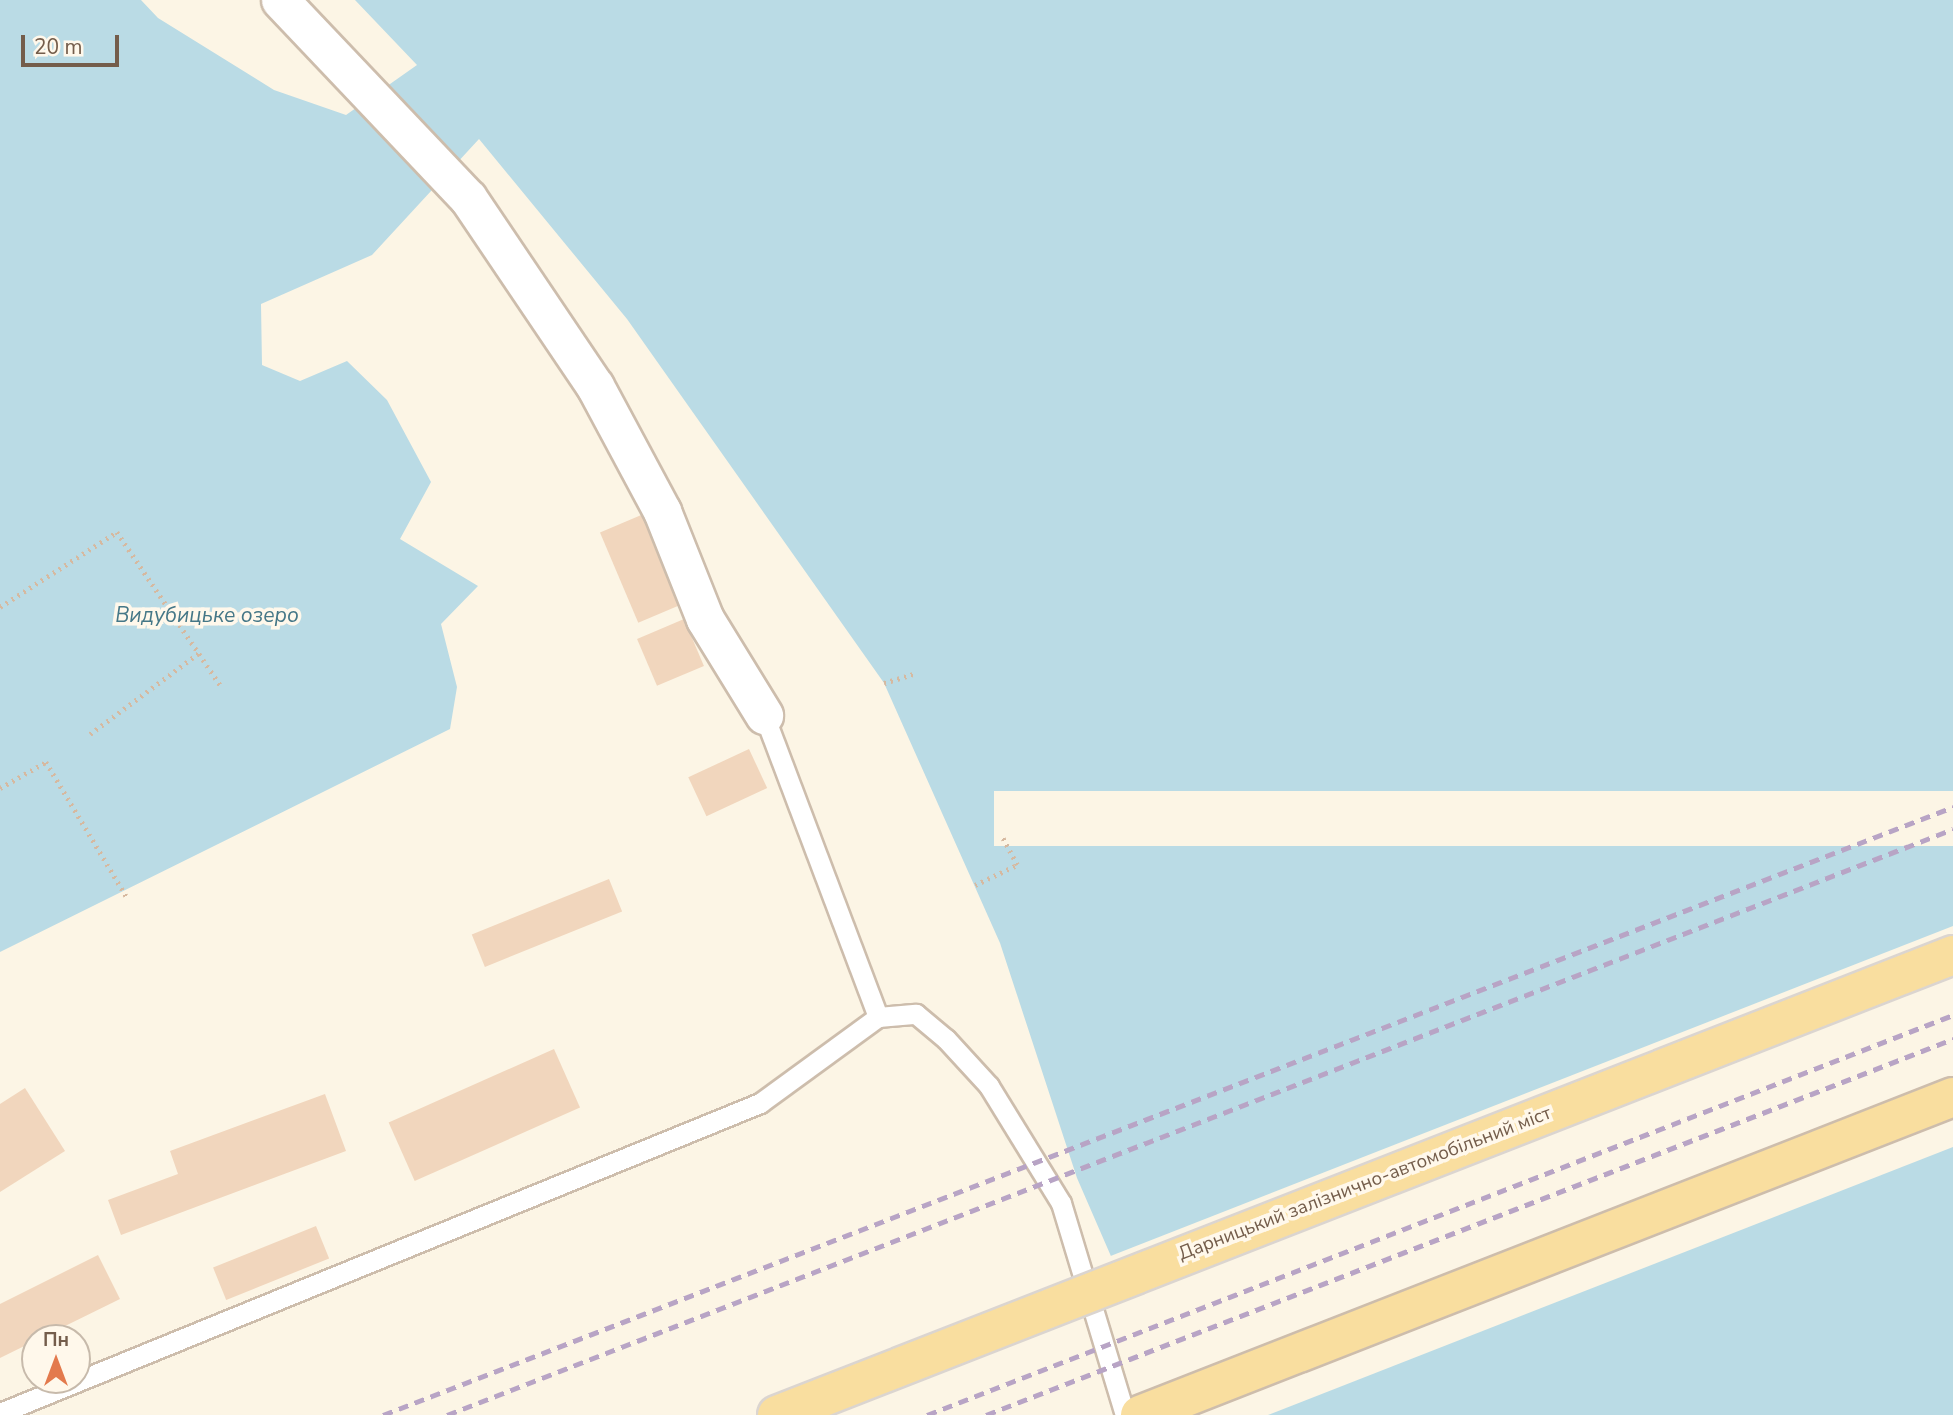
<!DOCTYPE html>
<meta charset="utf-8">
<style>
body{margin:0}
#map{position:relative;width:1953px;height:1415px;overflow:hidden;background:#fcf5e5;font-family:"Nunito Sans",sans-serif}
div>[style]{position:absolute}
.water>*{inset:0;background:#badbe5}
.pier>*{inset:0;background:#fcf5e5;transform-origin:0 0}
.building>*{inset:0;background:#f1d6bd;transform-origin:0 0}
.path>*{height:4.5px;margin-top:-2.25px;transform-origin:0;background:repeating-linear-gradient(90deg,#d6b9a0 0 2px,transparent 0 7px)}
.roads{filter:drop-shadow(2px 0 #cdbdac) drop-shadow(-2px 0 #cdbdac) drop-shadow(0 2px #cdbdac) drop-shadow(0 -2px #cdbdac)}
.service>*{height:19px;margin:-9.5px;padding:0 9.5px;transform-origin:9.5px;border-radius:9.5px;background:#fff}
.minor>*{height:37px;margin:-18.5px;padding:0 18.5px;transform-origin:18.5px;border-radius:18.5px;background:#fff}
.primary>*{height:38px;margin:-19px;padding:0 19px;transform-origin:19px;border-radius:19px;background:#f9de9f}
.rail>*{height:5px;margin-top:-2.5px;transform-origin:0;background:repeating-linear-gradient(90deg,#b8a4c5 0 10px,transparent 0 17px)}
.bridges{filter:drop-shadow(2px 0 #dbd5d0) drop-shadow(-2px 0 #dbd5d0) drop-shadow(0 2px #dbd5d0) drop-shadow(0 -2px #dbd5d0)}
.primary-bridge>*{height:38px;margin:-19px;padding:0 19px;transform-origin:19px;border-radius:19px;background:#f9de9f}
span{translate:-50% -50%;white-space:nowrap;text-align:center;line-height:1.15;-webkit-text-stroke:7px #fff8eb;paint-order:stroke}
.street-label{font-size:19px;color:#745d4b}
.water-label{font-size:21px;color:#457787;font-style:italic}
.north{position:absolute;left:21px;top:1324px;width:70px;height:70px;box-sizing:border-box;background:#fff8eb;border:2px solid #c7baab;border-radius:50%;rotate:0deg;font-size:19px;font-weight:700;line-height:28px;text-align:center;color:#745d4b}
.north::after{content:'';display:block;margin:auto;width:24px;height:32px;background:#e37a4d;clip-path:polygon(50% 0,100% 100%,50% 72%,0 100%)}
.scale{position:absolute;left:21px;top:35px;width:98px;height:32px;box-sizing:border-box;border:4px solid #745d4b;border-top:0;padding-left:9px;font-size:21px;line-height:24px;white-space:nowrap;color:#745d4b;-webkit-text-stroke:5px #fff8eb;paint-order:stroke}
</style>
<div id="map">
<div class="water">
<i style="clip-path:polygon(0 0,141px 0,158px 18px,274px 90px,346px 115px,417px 65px,355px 0,1953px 0,1953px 1415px,1180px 1415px,1077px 1178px,1000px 943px,884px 683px,627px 319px,479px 139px,372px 255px,261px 304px,262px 365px,300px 381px,347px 361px,387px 400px,431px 482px,400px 539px,478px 586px,441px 624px,457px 687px,450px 729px,0 952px)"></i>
</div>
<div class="pier">
<i style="left:1953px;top:791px;width:55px;height:959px;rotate:90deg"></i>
<i style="clip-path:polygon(1953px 926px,1953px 1147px,1268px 1415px,1176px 1415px,1108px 1257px)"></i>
</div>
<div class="building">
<i style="left:646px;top:513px;width:98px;height:50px;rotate:67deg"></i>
<i style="left:684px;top:619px;width:51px;height:51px;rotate:67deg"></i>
<i style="left:749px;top:749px;width:43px;height:67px;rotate:65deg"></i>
<i style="left:609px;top:879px;width:35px;height:148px;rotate:68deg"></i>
<i style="left:554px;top:1049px;width:64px;height:181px;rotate:66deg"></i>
<i style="clip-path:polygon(25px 1088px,65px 1151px,0 1192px,0 1104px)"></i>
<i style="clip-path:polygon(325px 1094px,346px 1151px,121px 1235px,108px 1200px,178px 1174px,170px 1151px)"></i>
<i style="left:316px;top:1226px;width:35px;height:111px;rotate:68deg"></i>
<i style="clip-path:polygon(98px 1255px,120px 1299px,0 1358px,0 1304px)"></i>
</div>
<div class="path">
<i style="left:0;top:607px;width:139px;rotate:-32.7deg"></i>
<i style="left:117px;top:532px;width:186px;rotate:56deg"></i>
<i style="left:884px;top:683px;width:31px;rotate:-17deg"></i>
<i style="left:90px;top:734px;width:136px;rotate:-36.6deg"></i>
<i style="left:0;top:788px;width:53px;rotate:-29.5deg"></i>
<i style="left:46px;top:762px;width:160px;rotate:59.1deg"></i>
<i style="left:975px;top:885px;width:47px;rotate:-25.5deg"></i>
<i style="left:1017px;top:865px;width:34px;rotate:-118deg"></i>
</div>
<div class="roads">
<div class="service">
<i style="left:764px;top:715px;width:323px;rotate:69.3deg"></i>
<i style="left:878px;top:1017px;width:38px;rotate:-5deg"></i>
<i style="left:916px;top:1014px;width:39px;rotate:40deg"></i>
<i style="left:946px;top:1039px;width:64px;rotate:47.5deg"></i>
<i style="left:989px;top:1086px;width:137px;rotate:58.4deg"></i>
<i style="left:1061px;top:1203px;width:221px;rotate:73.2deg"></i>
<i style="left:0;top:1413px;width:821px;rotate:-22.19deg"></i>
<i style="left:760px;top:1103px;width:146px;rotate:-36.1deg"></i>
</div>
<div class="minor">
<i style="left:280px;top:0;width:273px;rotate:46.5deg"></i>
<i style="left:468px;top:198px;width:227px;rotate:56deg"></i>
<i style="left:595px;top:386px;width:142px;rotate:61.8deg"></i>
<i style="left:662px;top:511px;width:116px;rotate:68.3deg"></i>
<i style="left:705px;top:619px;width:113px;rotate:58.4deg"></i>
</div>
<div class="primary">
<i style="left:1140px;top:1415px;width:873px;rotate:-21.36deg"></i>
</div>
</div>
<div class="rail">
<i style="left:383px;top:1415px;width:1684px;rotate:-21.17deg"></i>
<i style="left:447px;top:1415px;width:1616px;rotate:-21.26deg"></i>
<i style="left:927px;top:1415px;width:1101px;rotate:-21.3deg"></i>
<i style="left:986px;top:1415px;width:1038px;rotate:-21.25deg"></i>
</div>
<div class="bridges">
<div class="primary-bridge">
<i style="left:777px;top:1415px;width:1263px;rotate:-21.36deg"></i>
</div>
</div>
<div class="street-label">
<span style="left:1365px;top:1184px;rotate:-21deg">Дарницький залізнично-автомобільний міст</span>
</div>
<div class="water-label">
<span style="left:207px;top:615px">Видубицьке озеро</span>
</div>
<div class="north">Пн</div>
<div class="scale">20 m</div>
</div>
